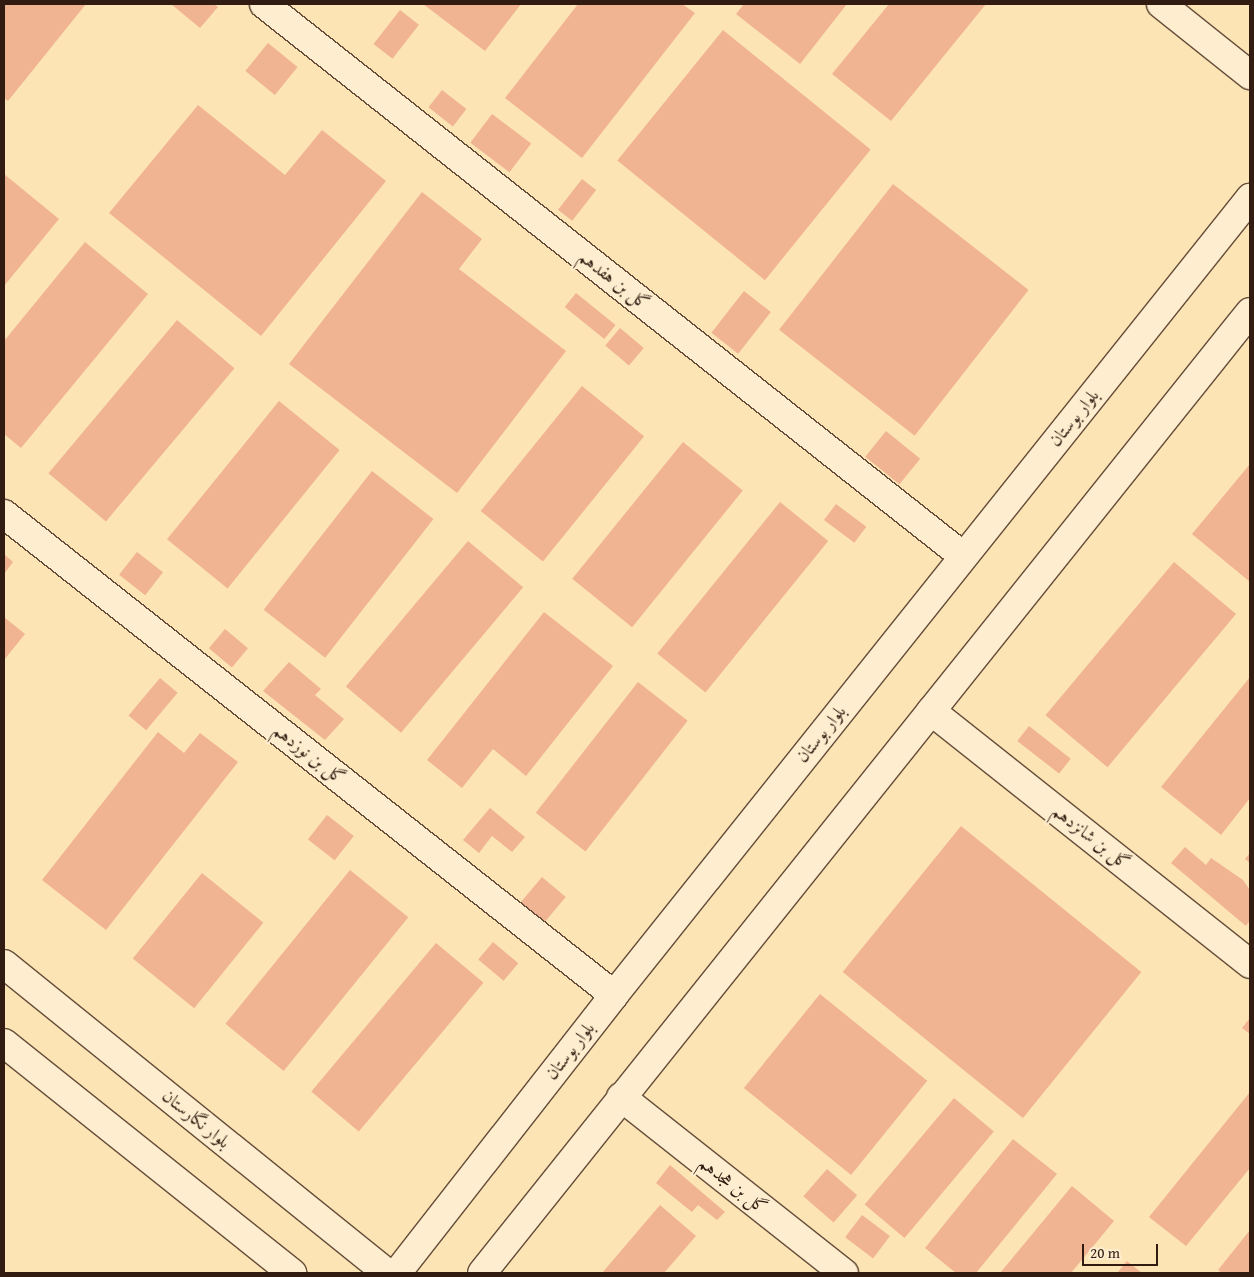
<!DOCTYPE html>
<meta charset="utf-8">
<style>
body{margin:0}
#map{position:relative;width:1254px;height:1277px;overflow:hidden;background:#fde4b4;font-family:"Gentium Book Plus",Amiri,serif}
div>[style]{position:absolute}
.building>*{inset:0;background:#f0b493;transform-origin:0 0}
.roads{filter:drop-shadow(1px 0 #654d3a) drop-shadow(-1px 0 #654d3a) drop-shadow(0 1px #654d3a) drop-shadow(0 -1px #654d3a)}
.minor>*{height:28px;margin:-14px;padding:0 14px;transform-origin:14px;border-radius:14px;background:#feedce}
.tertiary>*{height:28px;margin:-14px;padding:0 14px;transform-origin:14px;border-radius:14px;background:#feedce}
span{translate:-50% -50%;white-space:nowrap;text-align:center;line-height:1.15;-webkit-text-stroke:4.5px #feedce;paint-order:stroke}
.street-label{font-size:18px;color:#321b11}
.frame{position:absolute;inset:0;border:5px solid #321b11;pointer-events:none}
.scale{position:absolute;left:1082px;top:1244px;width:76px;height:22px;box-sizing:border-box;border:2px solid #321b11;border-top:0;padding-left:6px;font-size:15px;line-height:18px;white-space:nowrap;color:#321b11;-webkit-text-stroke:4px #feedce;paint-order:stroke}
</style>
<div id="map">
<div class="building">
<i style="clip-path:polygon(4px 4px,86px 4px,8px 101px,4px 98px)"></i>
<i style="clip-path:polygon(171px 4px,214px 4px,218px 7px,200px 28px)"></i>
<i style="clip-path:polygon(423px 4px,521px 4px,485px 51px)"></i>
<i style="clip-path:polygon(578px 4px,682px 4px,695px 13px,582px 158px,505px 98px)"></i>
<i style="clip-path:polygon(744px 4px,847px 4px,800px 64px,736px 14px)"></i>
<i style="clip-path:polygon(889px 4px,986px 4px,891px 121px,832px 74px)"></i>
<i style="left:400px;top:10px;width:24px;height:43px;rotate:38deg"></i>
<i style="left:723px;top:30px;width:190px;height:168px;rotate:39deg"></i>
<i style="left:268px;top:43px;width:38px;height:36px;rotate:39deg"></i>
<i style="left:442px;top:90px;width:31px;height:22px;rotate:38deg"></i>
<i style="clip-path:polygon(198px 105px,285px 175px,322px 130px,386px 181px,261px 336px,109px 213px)"></i>
<i style="left:492px;top:114px;width:49px;height:36px;rotate:37deg"></i>
<i style="clip-path:polygon(4px 174px,59px 219px,4px 286px)"></i>
<i style="left:582px;top:179px;width:18px;height:39px;rotate:38deg"></i>
<i style="left:893px;top:184px;width:172px;height:185px;rotate:38deg"></i>
<i style="clip-path:polygon(422px 192px,482px 239px,459px 269px,566px 351px,457px 493px,289px 364px)"></i>
<i style="clip-path:polygon(85px 242px,148px 294px,21px 448px,4px 434px,4px 341px)"></i>
<i style="left:744px;top:291px;width:34px;height:53px;rotate:38deg"></i>
<i style="left:576px;top:293px;width:51px;height:18px;rotate:39deg"></i>
<i style="left:177px;top:320px;width:75px;height:200px;rotate:40deg"></i>
<i style="left:620px;top:328px;width:31px;height:23px;rotate:40deg"></i>
<i style="left:582px;top:386px;width:80px;height:161px;rotate:39deg"></i>
<i style="left:279px;top:401px;width:78px;height:178px;rotate:39deg"></i>
<i style="left:886px;top:431px;width:44px;height:33px;rotate:39deg"></i>
<i style="left:683px;top:442px;width:77px;height:176px;rotate:39deg"></i>
<i style="clip-path:polygon(1250px 464px,1250px 582px,1192px 534px)"></i>
<i style="left:372px;top:471px;width:78px;height:176px;rotate:38deg"></i>
<i style="left:780px;top:502px;width:62px;height:195px;rotate:39deg"></i>
<i style="left:836px;top:504px;width:38px;height:20px;rotate:37deg"></i>
<i style="left:468px;top:541px;width:72px;height:190px;rotate:40deg"></i>
<i style="left:137px;top:552px;width:33px;height:29px;rotate:38deg"></i>
<i style="clip-path:polygon(4px 554px,13px 562px,4px 574px)"></i>
<i style="left:1174px;top:562px;width:81px;height:200px;rotate:40deg"></i>
<i style="clip-path:polygon(544px 612px,613px 666px,526px 776px,493px 749px,462px 788px,427px 760px)"></i>
<i style="clip-path:polygon(4px 617px,25px 634px,4px 660px)"></i>
<i style="left:225px;top:629px;width:30px;height:25px;rotate:40deg"></i>
<i style="clip-path:polygon(289px 662px,321px 689px,315px 695px,344px 719px,325px 740px,263px 691px)"></i>
<i style="clip-path:polygon(1250px 677px,1250px 798px,1221px 835px,1161px 787px)"></i>
<i style="left:160px;top:678px;width:23px;height:49px;rotate:40deg"></i>
<i style="left:638px;top:682px;width:63px;height:166px;rotate:38deg"></i>
<i style="left:1029px;top:726px;width:53px;height:19px;rotate:38deg"></i>
<i style="clip-path:polygon(158px 732px,184px 753px,200px 733px,238px 762px,106px 930px,42px 880px)"></i>
<i style="clip-path:polygon(490px 808px,525px 837px,512px 852px,492px 836px,479px 853px,463px 840px)"></i>
<i style="left:327px;top:815px;width:34px;height:31px;rotate:38deg"></i>
<i style="left:961px;top:826px;width:232px;height:188px;rotate:39deg"></i>
<i style="clip-path:polygon(1185px 847px,1206px 865px,1211px 858px,1243px 880px,1250px 890px,1250px 920px,1246px 926px,1171px 863px)"></i>
<i style="clip-path:polygon(1250px 853px,1250px 863px,1245px 859px)"></i>
<i style="left:350px;top:870px;width:75px;height:198px;rotate:39deg"></i>
<i style="left:202px;top:873px;width:79px;height:110px;rotate:39deg"></i>
<i style="left:542px;top:877px;width:31px;height:33px;rotate:40deg"></i>
<i style="left:493px;top:942px;width:33px;height:23px;rotate:40deg"></i>
<i style="left:436px;top:943px;width:62px;height:194px;rotate:40deg"></i>
<i style="left:820px;top:994px;width:138px;height:121px;rotate:39deg"></i>
<i style="clip-path:polygon(1250px 1018px,1250px 1034px,1242px 1028px)"></i>
<i style="clip-path:polygon(1250px 1092px,1250px 1168px,1186px 1246px,1149px 1217px)"></i>
<i style="left:954px;top:1098px;width:52px;height:139px;rotate:40deg"></i>
<i style="clip-path:polygon(1013px 1139px,1057px 1174px,976px 1273px,956px 1273px,925px 1248px)"></i>
<i style="clip-path:polygon(670px 1165px,725px 1212px,717px 1220px,698px 1205px,692px 1212px,656px 1183px)"></i>
<i style="left:827px;top:1169px;width:40px;height:36px;rotate:41deg"></i>
<i style="clip-path:polygon(1072px 1186px,1114px 1221px,1071px 1273px,1000px 1273px)"></i>
<i style="clip-path:polygon(660px 1205px,696px 1236px,664px 1273px,602px 1273px)"></i>
<i style="left:862px;top:1215px;width:35px;height:28px;rotate:37deg"></i>
<i style="clip-path:polygon(1250px 1230px,1250px 1273px,1222px 1273px,1218px 1270px)"></i>
<i style="clip-path:polygon(1127px 1261px,1142px 1273px,1117px 1273px)"></i>
</div>
<div class="roads">
<div class="minor">
<i style="left:264px;top:4px;width:891px;rotate:38.3deg"></i>
<i style="left:1161px;top:4px;width:114px;rotate:38.6deg"></i>
<i style="left:4px;top:514px;width:777px;rotate:38.26deg"></i>
<i style="left:931px;top:711px;width:407px;rotate:38.4deg"></i>
<i style="left:621px;top:1097px;width:284px;rotate:38.3deg"></i>
</div>
<div class="tertiary">
<i style="left:4px;top:964px;width:492px;rotate:38.9deg"></i>
<i style="left:4px;top:1043px;width:369px;rotate:38.6deg"></i>
<i style="left:397px;top:1273px;width:353px;rotate:-52deg"></i>
<i style="left:614px;top:995px;width:1020px;rotate:-51.41deg"></i>
<i style="left:482px;top:1273px;width:1230px;rotate:-51.37deg"></i>
</div>
</div>
<div class="street-label">
<span style="left:614px;top:280px;rotate:38deg">گل بن هفدهم</span>
<span style="left:1074px;top:418px;rotate:-51deg">بلوار بوستان</span>
<span style="left:821px;top:734px;rotate:-51deg">بلوار بوستان</span>
<span style="left:309px;top:754px;rotate:38deg">گل بن نوزدهم</span>
<span style="left:1091px;top:837px;rotate:38deg">گل بن شانزدهم</span>
<span style="left:570px;top:1051px;rotate:-52deg">بلوار بوستان</span>
<span style="left:196px;top:1119px;rotate:39deg">بلوار نگارستان</span>
<span style="left:733px;top:1185px;rotate:38deg">گل بن هجدهم</span>
</div>
<div class="frame"></div>
<div class="scale">20 m</div>
</div>
